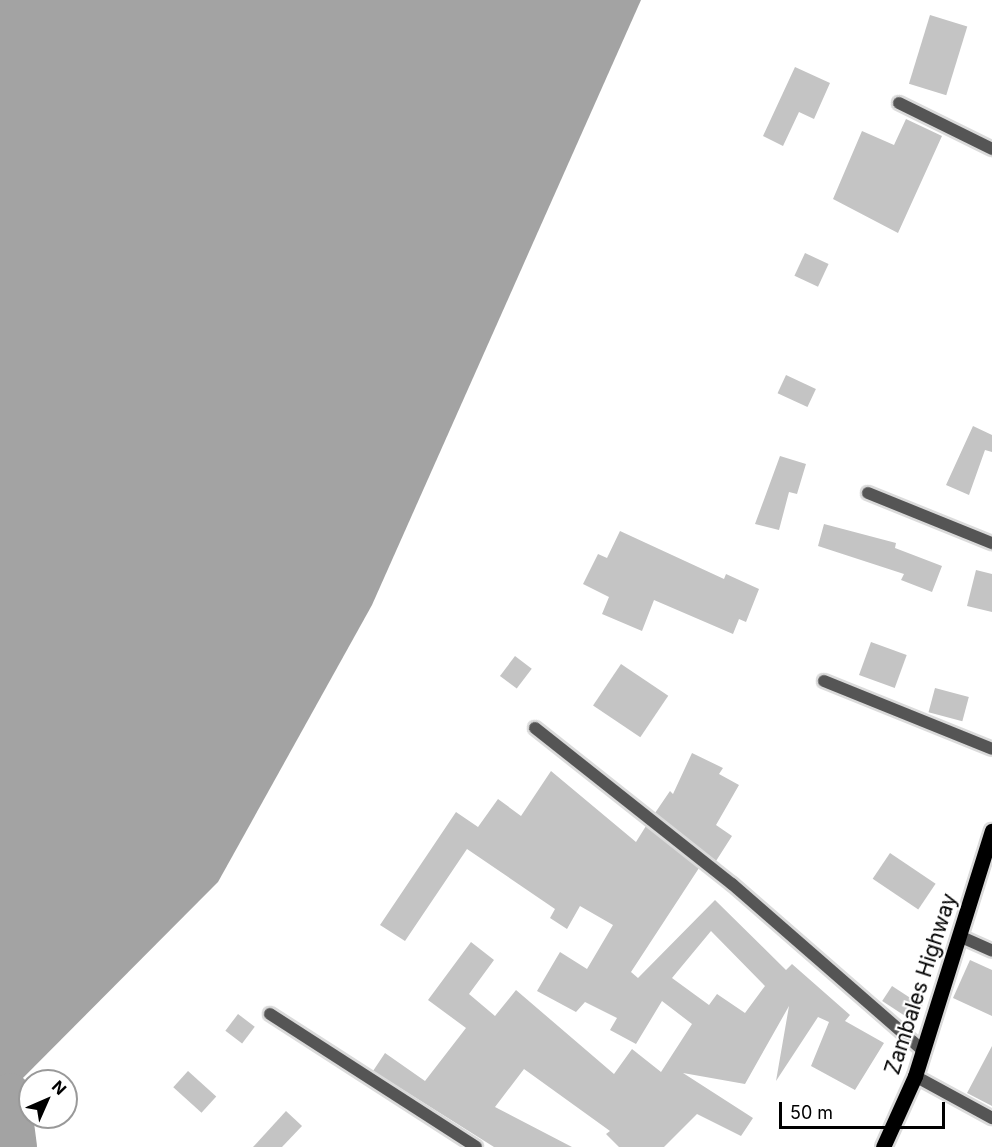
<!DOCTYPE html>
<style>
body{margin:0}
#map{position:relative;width:992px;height:1147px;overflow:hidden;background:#fff;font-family:Inter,sans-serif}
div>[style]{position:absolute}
.water>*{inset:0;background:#a3a3a3}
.river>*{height:40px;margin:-20px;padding:0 20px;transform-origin:20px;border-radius:20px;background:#a3a3a3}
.building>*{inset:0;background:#c4c4c4;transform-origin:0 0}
.roads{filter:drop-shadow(2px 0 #dbdbdb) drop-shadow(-2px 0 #dbdbdb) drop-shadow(0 2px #dbdbdb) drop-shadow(0 -2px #dbdbdb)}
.lane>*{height:12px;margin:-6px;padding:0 6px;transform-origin:6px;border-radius:6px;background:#555}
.street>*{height:12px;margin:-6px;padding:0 6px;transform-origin:6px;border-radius:6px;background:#555}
.primary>*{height:15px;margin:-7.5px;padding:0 7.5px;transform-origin:7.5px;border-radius:7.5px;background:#000}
span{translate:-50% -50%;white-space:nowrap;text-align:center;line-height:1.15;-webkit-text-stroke:4.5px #fff;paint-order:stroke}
.street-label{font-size:21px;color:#000}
.north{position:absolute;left:18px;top:1069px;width:60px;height:60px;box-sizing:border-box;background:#fff;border:2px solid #999;border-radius:50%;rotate:45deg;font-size:16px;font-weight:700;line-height:24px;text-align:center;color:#000}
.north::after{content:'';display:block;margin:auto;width:21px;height:27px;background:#000;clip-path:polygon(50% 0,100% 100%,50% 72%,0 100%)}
.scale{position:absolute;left:779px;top:1102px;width:166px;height:27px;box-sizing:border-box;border:3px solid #000;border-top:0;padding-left:8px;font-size:18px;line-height:21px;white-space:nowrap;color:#000;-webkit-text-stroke:4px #fff;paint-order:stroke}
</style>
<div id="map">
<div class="water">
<i style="clip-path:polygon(0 0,641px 0,372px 605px,218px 882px,0 1101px)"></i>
</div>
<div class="river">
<i style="left:10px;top:1093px;width:54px;rotate:82.6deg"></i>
</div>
<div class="building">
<i style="left:930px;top:15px;width:39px;height:72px;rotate:17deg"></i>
<i style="clip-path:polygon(795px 67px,830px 83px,814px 119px,799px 112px,783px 146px,763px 136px)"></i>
<i style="clip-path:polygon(906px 119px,942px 136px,898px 233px,833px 199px,862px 131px,894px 145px)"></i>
<i style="left:805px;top:253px;width:26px;height:25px;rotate:25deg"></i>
<i style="left:786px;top:375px;width:33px;height:20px;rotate:25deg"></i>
<i style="clip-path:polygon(973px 426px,992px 435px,992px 452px,985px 450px,969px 495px,946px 485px)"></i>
<i style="clip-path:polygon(780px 456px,806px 464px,797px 494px,789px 492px,779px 530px,755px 524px)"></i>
<i style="clip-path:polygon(824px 524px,896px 543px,895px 548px,942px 566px,932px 592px,901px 580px,904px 574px,818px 546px)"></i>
<i style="clip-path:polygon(620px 531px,724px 579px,726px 574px,759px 589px,746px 622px,739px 619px,733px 634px,654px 600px,642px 631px,602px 614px,609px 597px,583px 584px,598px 554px,607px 558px)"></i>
<i style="clip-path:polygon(976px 570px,992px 574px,992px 612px,967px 606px)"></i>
<i style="left:871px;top:642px;width:38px;height:35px;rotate:20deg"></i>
<i style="left:515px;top:656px;width:21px;height:25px;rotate:37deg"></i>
<i style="left:621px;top:664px;width:57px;height:50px;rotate:34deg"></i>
<i style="left:935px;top:688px;width:35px;height:25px;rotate:15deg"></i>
<i style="clip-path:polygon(692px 753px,723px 768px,719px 774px,739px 785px,716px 825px,732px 836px,716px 861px,655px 813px,670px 791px,673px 794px)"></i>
<i style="clip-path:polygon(evenodd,551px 771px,636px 842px,646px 826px,699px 868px,631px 972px,638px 978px,715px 900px,786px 970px,792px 964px,850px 1015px,845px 1021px,884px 1043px,855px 1090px,811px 1066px,829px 1022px,818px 1017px,776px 1081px,789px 1006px,745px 1084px,683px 1073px,753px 1118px,741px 1136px,697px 1114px,664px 1147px,619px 1147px,606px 1134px,610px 1131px,524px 1069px,495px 1107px,572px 1147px,494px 1147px,373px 1071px,385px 1053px,425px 1081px,466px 1028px,428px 1000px,471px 942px,494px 960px,469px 994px,495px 1016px,516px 990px,614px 1074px,632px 1049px,661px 1072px,692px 1024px,662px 1001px,636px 1044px,610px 1030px,617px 1018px,585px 1002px,576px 1012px,537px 991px,560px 952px,587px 969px,613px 925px,580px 906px,567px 929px,550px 918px,555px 909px,467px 849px,405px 941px,380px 925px,456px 812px,478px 827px,498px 799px,521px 816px,551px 771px,711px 931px,765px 986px,745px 1013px,717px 994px,709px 1005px,672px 978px,711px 931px)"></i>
<i style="left:890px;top:853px;width:55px;height:31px;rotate:34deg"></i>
<i style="clip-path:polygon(970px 960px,992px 970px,992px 1016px,953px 998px)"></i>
<i style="left:892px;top:986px;width:37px;height:18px;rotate:33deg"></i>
<i style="left:238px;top:1014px;width:21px;height:21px;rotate:37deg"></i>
<i style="clip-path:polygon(992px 1046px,992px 1106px,967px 1093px)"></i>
<i style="left:188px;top:1071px;width:38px;height:22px;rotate:42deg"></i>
<i style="clip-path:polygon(286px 1111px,302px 1126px,282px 1147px,253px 1147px)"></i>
</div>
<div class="roads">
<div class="lane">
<i style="left:899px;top:103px;width:104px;rotate:26.3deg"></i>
<i style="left:868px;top:493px;width:134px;rotate:22deg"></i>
<i style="left:959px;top:936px;width:36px;rotate:24deg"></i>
</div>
<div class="street">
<i style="left:824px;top:681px;width:181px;rotate:22deg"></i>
<i style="left:535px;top:728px;width:251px;rotate:38.4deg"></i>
<i style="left:732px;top:884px;width:252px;rotate:41.1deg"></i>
<i style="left:270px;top:1014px;width:245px;rotate:32.8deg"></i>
<i style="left:915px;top:1076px;width:88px;rotate:28.6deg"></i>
</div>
<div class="primary">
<i style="left:883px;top:1147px;width:78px;rotate:-65.7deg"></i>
<i style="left:915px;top:1076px;width:257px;rotate:-72.6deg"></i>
</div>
</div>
<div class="street-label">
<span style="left:921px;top:984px;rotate:-72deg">Zambales Highway</span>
</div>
<div class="north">N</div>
<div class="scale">50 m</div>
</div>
